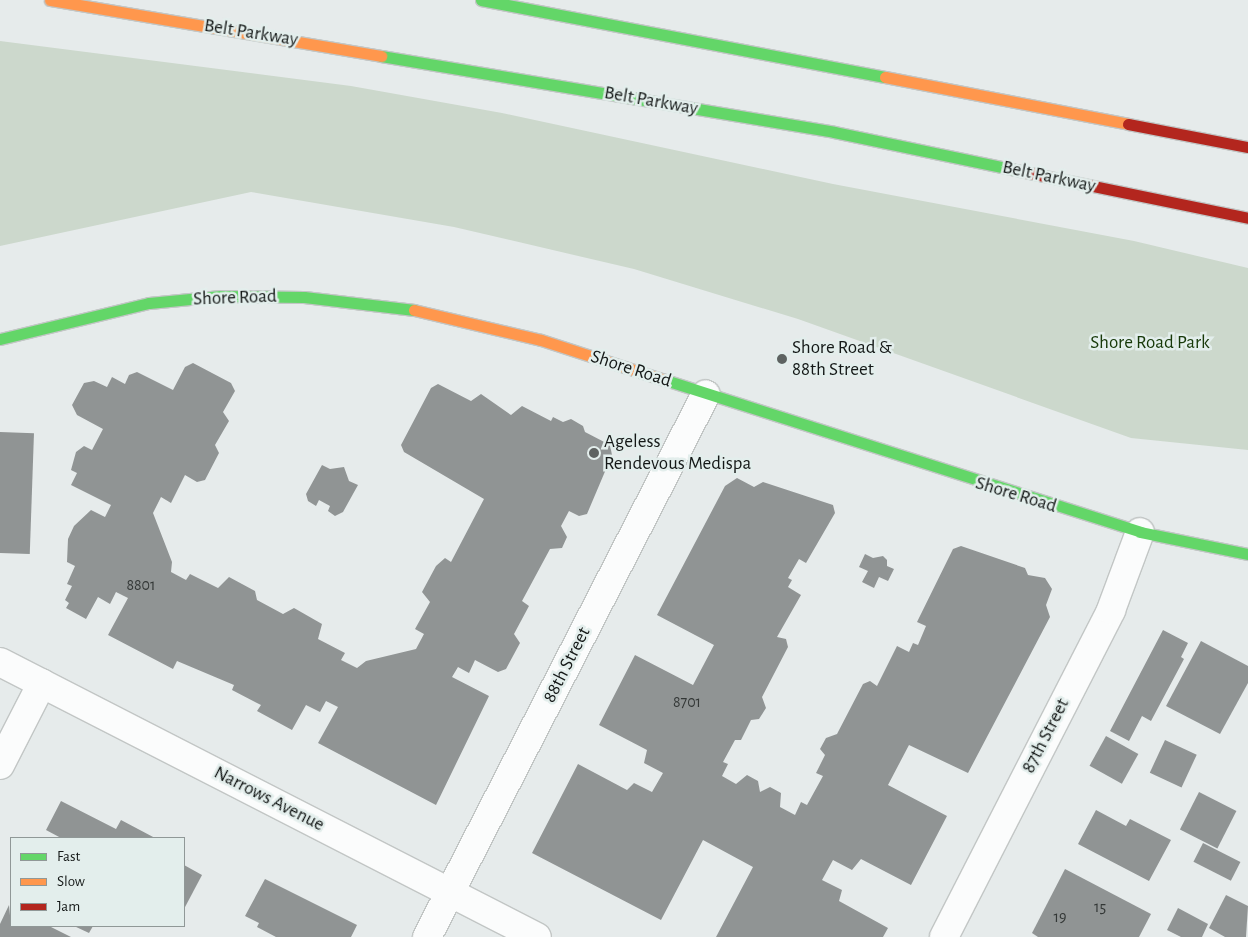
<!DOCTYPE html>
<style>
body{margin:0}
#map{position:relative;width:1248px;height:937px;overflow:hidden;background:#e6ebeb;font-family:"Alegreya Sans",sans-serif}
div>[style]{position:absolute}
.green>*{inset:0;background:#ccd8cc}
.building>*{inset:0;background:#909494;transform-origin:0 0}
.roads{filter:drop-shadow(1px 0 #c2c6c5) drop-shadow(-1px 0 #c2c6c5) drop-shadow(0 1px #c2c6c5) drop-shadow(0 -1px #c2c6c5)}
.street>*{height:28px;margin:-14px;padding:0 14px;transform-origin:14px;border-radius:14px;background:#fbfcfc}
.fast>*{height:11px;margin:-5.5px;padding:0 5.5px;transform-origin:5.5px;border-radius:5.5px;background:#63d668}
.slow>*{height:11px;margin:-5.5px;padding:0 5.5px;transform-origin:5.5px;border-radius:5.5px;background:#ff974d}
.jam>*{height:11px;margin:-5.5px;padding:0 5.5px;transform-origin:5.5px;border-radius:5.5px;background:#b3261e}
.dots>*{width:14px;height:14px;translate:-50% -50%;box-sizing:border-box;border:2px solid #e3eeec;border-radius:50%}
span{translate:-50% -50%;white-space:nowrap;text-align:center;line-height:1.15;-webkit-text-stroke:5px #e3eeec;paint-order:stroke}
.number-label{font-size:16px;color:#333736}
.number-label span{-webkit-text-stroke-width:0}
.street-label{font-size:19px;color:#141817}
.park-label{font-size:19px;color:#173909}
.poi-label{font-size:19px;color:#141817}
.left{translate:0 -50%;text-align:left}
.legend{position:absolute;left:10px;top:837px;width:175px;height:90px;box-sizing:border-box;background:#e3eeec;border:1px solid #909897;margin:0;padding:6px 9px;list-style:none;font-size:15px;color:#141817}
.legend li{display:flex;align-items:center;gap:10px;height:25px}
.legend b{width:25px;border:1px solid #909897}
</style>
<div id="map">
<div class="green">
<i style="clip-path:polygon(0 41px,351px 86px,502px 113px,833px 184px,1134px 241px,1248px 268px,1248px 450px,1131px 438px,798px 319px,634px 269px,454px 227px,251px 192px,0 246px)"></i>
</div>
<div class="building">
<i style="clip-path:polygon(193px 363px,231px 383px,235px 391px,223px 412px,229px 421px,215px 445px,219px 453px,205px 480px,197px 482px,185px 475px,171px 503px,161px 497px,153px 513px,172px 562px,171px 572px,186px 580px,190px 574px,218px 588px,229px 577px,255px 591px,257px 600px,283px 614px,294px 608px,322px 624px,318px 639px,345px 653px,341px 660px,357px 668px,366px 661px,416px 649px,424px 634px,415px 629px,430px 602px,422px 592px,436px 566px,445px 558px,451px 562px,484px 499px,404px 452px,401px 445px,431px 388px,438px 384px,471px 401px,481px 394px,511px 415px,522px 406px,551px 421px,553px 417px,563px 422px,571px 419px,583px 426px,585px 432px,610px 445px,612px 455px,587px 514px,579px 516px,569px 511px,561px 526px,567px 537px,562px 548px,550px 549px,522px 601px,529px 606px,514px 634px,520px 643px,506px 669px,498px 672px,475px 660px,469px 673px,458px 667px,452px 677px,489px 696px,436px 805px,318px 743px,338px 707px,326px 701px,320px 712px,306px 705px,292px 730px,257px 711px,261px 705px,232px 690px,234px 685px,177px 661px,173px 669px,108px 635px,128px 598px,116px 592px,110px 604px,98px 597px,86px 619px,66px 608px,69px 603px,65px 600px,72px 586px,67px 584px,75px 566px,67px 562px,68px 539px,74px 526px,91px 510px,105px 517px,111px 505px,71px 485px,77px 473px,71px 470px,76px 452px,84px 446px,92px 450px,103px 429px,77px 415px,72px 405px,84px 383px,94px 381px,107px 387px,112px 377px,125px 384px,129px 375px,137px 372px,173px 390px,185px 367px)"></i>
<i style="left:0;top:432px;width:34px;height:121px;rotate:2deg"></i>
<i style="clip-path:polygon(322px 465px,330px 469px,344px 467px,349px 481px,358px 485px,343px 512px,335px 516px,328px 511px,330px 506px,319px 500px,316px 506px,308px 501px,306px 494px)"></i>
<i style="clip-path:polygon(737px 478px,754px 487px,763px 482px,833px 505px,835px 513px,806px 563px,799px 559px,788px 578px,792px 580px,788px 587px,801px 595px,777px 637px,786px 639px,788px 647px,762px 697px,766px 708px,759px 719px,751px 720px,741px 740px,735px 740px,723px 762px,728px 764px,722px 776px,736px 784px,747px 775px,758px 781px,760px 792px,770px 787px,781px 793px,780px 807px,795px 815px,801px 802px,807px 805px,823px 776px,816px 773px,825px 755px,820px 749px,826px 738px,837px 734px,863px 684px,870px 681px,877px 686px,897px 646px,909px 652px,913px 643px,918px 645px,926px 626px,917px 622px,953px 549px,961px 546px,1025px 568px,1028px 575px,1045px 578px,1052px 589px,1046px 605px,1050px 617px,968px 773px,909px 745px,888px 785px,947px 816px,911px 885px,861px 859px,852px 870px,833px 860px,822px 880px,842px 890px,839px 901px,888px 928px,883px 937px,716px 937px,753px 867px,703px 840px,661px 920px,532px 853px,578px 764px,627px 790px,634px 783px,652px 792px,663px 773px,644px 763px,647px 750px,599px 725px,635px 655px,693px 685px,714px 645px,657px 615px,725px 486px)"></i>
<i style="clip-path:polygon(865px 554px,873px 558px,883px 556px,887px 560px,887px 566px,894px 569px,888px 581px,879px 577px,874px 588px,862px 582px,868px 571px,859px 567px)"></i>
<i style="clip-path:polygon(1163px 630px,1188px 643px,1181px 657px,1184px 659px,1151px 721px,1142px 716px,1129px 741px,1110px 731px)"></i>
<i style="clip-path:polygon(1201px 641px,1248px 666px,1248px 683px,1220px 734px,1166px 706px)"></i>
<i style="left:1106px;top:736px;width:37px;height:34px;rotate:29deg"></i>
<i style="left:1165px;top:740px;width:35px;height:36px;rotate:25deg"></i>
<i style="left:1199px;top:792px;width:42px;height:42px;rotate:27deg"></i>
<i style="clip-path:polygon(61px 801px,116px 829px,121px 820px,155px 838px,61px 838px,46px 830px)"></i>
<i style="clip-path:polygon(1096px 810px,1126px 826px,1130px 819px,1171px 840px,1149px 881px,1078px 844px)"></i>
<i style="left:1203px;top:843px;width:42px;height:21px;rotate:27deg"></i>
<i style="clip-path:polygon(184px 865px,202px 875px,184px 909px)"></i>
<i style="clip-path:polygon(1065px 869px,1151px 914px,1139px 937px,1038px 937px,1032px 933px)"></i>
<i style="clip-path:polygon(265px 879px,357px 925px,351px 937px,276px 937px,257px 927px,259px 923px,245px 916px)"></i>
<i style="clip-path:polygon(1226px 895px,1248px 906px,1246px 937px,1225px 937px,1209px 928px)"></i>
<i style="clip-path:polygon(9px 905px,11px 926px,49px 926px,71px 937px,0 937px,0 924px)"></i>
<i style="clip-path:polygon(1178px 908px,1208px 924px,1202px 937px,1181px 937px,1167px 930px)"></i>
<i style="clip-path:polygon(74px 926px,93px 926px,89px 933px)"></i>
</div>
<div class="roads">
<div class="street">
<i style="left:0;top:662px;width:603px;rotate:27.12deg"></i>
<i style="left:0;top:765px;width:92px;rotate:-62.9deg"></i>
<i style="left:427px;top:937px;width:610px;rotate:-62.81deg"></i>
<i style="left:944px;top:937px;width:367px;rotate:-62.9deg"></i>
<i style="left:1111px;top:610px;width:83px;rotate:-69.6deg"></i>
</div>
<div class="fast">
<i style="left:481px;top:0;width:411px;rotate:10.8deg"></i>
<i style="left:381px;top:56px;width:459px;rotate:9.5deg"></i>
<i style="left:834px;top:132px;width:190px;rotate:11.8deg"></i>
<i style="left:0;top:339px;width:153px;rotate:-13.6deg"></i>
<i style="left:149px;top:303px;width:72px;rotate:-5.6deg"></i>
<i style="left:221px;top:296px;width:83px;rotate:0.7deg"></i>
<i style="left:304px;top:297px;width:111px;rotate:6.7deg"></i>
<i style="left:665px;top:380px;width:499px;rotate:17.7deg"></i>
<i style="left:1140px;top:532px;width:110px;rotate:11.5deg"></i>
</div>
<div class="slow">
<i style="left:50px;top:0;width:336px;rotate:9.6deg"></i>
<i style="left:885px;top:77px;width:248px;rotate:10.9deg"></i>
<i style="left:414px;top:310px;width:130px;rotate:13.3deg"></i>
<i style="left:541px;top:340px;width:130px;rotate:17.9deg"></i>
</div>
<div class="jam">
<i style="left:1128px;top:124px;width:122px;rotate:10.9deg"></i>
<i style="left:1020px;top:171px;width:233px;rotate:11.6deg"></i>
</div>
</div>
<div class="dots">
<i style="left:782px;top:359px;background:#5e6261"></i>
<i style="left:594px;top:453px;background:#5e6261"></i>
</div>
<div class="number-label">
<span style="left:141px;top:585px">8801</span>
<span style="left:687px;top:702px">8701</span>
<span style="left:1100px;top:907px">15</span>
<span style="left:1060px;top:917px">19</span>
</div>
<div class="street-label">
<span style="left:251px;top:33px;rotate:9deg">Belt Parkway</span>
<span style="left:651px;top:101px;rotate:10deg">Belt Parkway</span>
<span style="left:1049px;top:177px;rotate:12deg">Belt Parkway</span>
<span style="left:235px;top:298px;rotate:-2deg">Shore Road</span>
<span style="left:631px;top:369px;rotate:18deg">Shore Road</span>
<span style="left:1016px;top:495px;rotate:17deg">Shore Road</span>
<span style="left:567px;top:665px;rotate:-63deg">88th Street</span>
<span style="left:1046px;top:736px;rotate:-63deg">87th Street</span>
<span style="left:269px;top:799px;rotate:27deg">Narrows Avenue</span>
</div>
<div class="park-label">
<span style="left:1150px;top:343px">Shore Road Park</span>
</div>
<div class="poi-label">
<span class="left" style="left:792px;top:359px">Shore Road &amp;<br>88th Street</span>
<span class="left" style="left:604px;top:453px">Ageless<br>Rendevous Medispa</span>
</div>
<ul class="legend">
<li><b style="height:6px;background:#63d668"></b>Fast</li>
<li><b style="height:6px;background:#ff974d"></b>Slow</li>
<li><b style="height:6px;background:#b3261e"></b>Jam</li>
</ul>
</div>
